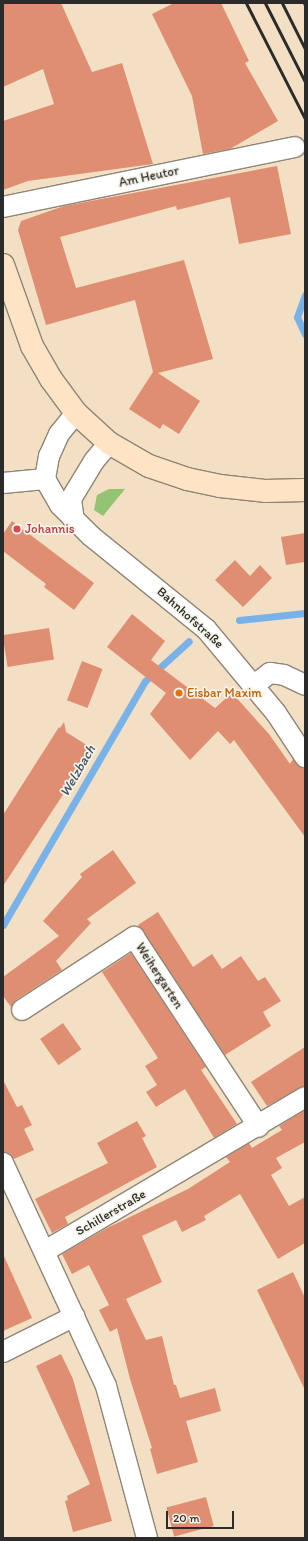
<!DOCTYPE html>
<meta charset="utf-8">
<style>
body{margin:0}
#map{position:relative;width:308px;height:1541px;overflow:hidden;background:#f3dfc3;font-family:Itim,sans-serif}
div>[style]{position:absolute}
.green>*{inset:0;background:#94c372}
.stream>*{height:7px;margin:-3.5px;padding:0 3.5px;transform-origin:3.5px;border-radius:3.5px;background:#78b2e9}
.building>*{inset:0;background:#df8e72;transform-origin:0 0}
.roads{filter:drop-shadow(1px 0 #8f8577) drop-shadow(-1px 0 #8f8577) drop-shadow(0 1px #8f8577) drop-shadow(0 -1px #8f8577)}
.street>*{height:20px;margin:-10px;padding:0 10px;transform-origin:10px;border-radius:10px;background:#fff}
.secondary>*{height:22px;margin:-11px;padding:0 11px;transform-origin:11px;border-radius:11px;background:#fee4c5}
.rail>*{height:3px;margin:-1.5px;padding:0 1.5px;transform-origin:1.5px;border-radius:1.5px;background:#2b2b2b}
.dots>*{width:11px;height:11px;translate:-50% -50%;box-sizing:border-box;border:2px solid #f7f3e8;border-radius:50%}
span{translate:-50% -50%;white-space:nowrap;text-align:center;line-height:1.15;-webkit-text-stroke:3.5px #f7f3e8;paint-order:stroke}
.street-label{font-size:13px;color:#2b2b2b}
.health-label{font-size:13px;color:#be3a42}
.left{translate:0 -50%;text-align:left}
.food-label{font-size:13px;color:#c56008}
.water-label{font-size:14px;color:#425464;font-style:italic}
.frame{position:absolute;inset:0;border:4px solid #2b2b2b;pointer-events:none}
.scale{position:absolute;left:166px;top:1511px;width:68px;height:18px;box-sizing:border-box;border:2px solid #2b2b2b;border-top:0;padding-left:5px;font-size:12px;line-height:14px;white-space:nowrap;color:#2b2b2b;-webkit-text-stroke:3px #f7f3e8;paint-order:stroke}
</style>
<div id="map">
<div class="green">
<i style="clip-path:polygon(109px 489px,125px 489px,103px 516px,94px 510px,97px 495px)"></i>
</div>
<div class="stream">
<i style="left:305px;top:295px;width:23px;rotate:110deg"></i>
<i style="left:297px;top:317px;width:19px;rotate:65deg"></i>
<i style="left:239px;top:620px;width:66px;rotate:-6.1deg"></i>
<i style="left:3px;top:925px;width:282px;rotate:-59.8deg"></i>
<i style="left:145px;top:681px;width:59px;rotate:-42.3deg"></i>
</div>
<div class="building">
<i style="clip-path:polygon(3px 3px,61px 3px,92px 72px,122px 63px,153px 164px,28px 181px,3px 190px,3px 121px,54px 104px,43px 69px,3px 87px)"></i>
<i style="clip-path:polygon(174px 3px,221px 3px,249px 61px,245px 63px,278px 121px,230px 149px,203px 154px,192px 96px,152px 14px)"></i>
<i style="clip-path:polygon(277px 166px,291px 234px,239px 244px,230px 197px,177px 210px,176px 206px,60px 237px,76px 288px,184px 260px,213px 359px,158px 373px,200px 401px,179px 434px,163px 424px,160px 429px,129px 409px,153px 372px,135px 300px,46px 325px,18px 230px,21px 221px,64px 206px)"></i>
<i style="clip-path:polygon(12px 521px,94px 583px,74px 610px,44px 587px,46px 584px,3px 551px,3px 534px)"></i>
<i style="clip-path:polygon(305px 533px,305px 562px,286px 565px,281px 537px)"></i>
<i style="clip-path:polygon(235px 560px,250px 576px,260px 565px,272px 578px,243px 607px,215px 580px)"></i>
<i style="clip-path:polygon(132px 614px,165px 641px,151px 660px,215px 708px,232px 693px,269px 734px,290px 764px,293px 759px,300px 767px,305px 768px,305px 837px,234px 740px,230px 744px,218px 731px,190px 760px,150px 714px,166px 693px,107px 647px)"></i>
<i style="left:49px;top:628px;width:32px;height:47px;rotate:81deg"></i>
<i style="left:82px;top:661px;width:22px;height:42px;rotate:21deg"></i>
<i style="clip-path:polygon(64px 722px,66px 732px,93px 749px,3px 886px,3px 815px,59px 727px,60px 728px)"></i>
<i style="clip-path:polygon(113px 850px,136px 883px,87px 919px,91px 923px,56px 961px,62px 970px,16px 1000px,11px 1007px,3px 996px,3px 977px,59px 936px,43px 921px,82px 877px,80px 874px)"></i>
<i style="clip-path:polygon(158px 912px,193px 967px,212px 954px,222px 969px,241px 956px,258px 981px,265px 977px,281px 1001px,263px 1012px,271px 1026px,225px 1055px,138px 925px)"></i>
<i style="clip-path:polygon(131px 953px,206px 1067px,201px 1070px,237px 1124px,214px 1138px,185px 1089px,156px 1107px,146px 1092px,157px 1085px,145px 1066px,158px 1058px,102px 972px)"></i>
<i style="left:63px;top:1023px;width:32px;height:28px;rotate:55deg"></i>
<i style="clip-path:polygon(305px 1047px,305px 1086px,267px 1106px,251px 1082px)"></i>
<i style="clip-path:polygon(3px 1080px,17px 1107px,22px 1105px,32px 1125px,24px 1129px,34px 1150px,14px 1159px,9px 1153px,3px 1152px)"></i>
<i style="clip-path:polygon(305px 1110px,305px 1142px,276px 1158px,282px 1168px,271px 1175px,289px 1206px,305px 1197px,305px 1243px,278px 1259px,240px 1194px,204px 1216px,206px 1220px,182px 1232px,176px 1220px,142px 1236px,162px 1282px,126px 1299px,146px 1340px,162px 1336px,174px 1385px,176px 1385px,180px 1398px,215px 1388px,221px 1411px,186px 1421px,198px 1462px,157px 1474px,150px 1449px,152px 1448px,130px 1379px,117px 1328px,110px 1332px,99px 1310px,109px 1305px,89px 1265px,72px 1274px,62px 1254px,107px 1228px,188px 1189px,230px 1162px,226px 1157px,249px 1143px,252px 1148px,282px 1130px,279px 1126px)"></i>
<i style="clip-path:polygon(137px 1121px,146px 1136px,142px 1138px,157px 1167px,65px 1217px,68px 1224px,52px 1233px,35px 1199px,108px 1163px,97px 1143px)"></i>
<i style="clip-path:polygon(3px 1254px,32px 1318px,3px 1331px)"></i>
<i style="clip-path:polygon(293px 1272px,305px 1298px,305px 1390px,257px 1290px)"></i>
<i style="clip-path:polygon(61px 1354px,73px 1379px,112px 1521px,73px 1532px,65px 1501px,68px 1500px,67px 1496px,90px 1484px,36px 1366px)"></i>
<i style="left:206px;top:1497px;width:30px;height:41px;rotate:75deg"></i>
</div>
<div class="roads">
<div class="street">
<i style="left:3px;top:207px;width:298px;rotate:-11.6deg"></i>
<i style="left:76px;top:413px;width:27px;rotate:129deg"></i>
<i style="left:59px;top:434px;width:24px;rotate:114deg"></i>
<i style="left:49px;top:456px;width:23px;rotate:100deg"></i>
<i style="left:45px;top:479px;width:30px;rotate:60deg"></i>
<i style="left:60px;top:505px;width:44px;rotate:45deg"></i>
<i style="left:91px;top:536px;width:148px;rotate:39deg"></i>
<i style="left:206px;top:629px;width:109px;rotate:50.2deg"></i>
<i style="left:276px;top:713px;width:53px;rotate:56.6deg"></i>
<i style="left:3px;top:483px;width:42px;rotate:-5.4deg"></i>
<i style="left:74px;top:521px;width:22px;rotate:-98deg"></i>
<i style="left:71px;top:499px;width:44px;rotate:-58.8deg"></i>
<i style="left:94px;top:461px;width:23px;rotate:-50deg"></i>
<i style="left:254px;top:685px;width:20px;rotate:-37deg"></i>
<i style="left:270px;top:673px;width:14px;rotate:8deg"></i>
<i style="left:284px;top:675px;width:23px;rotate:25deg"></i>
<i style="left:22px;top:1010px;width:134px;rotate:-33.1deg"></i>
<i style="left:134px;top:937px;width:227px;rotate:56.7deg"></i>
<i style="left:3px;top:1163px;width:246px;rotate:65.2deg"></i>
<i style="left:106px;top:1386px;width:157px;rotate:74.9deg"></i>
<i style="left:45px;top:1251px;width:302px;rotate:-30.6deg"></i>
<i style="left:3px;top:1352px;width:80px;rotate:-26.6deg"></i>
</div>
<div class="secondary">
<i style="left:3px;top:265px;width:86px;rotate:70.3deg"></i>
<i style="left:32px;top:346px;width:38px;rotate:60deg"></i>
<i style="left:51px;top:379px;width:42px;rotate:53.7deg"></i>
<i style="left:76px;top:413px;width:45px;rotate:42.3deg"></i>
<i style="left:109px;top:443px;width:46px;rotate:29.9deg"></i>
<i style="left:149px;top:466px;width:40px;rotate:18.9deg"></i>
<i style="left:187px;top:479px;width:34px;rotate:12deg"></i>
<i style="left:220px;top:486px;width:45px;rotate:6.3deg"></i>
<i style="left:265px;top:491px;width:40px;rotate:-1.4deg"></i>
</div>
</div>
<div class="rail">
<i style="left:246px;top:3px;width:130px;rotate:63deg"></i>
<i style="left:265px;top:3px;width:89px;rotate:63.1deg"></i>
<i style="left:282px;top:3px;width:51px;rotate:63.4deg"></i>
<i style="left:304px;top:3px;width:2px;rotate:63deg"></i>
</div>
<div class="dots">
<i style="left:17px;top:529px;background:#e0444e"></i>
<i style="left:179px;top:693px;background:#e8710a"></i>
</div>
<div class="street-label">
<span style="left:149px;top:177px;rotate:-12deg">Am Heutor</span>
<span style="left:190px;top:618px;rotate:42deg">Bahnhofstraße</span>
<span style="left:159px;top:976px;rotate:57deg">Weihergarten</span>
<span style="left:111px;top:1213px;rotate:-30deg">Schillerstraße</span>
</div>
<div class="health-label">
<span class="left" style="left:25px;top:529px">Johannis</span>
</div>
<div class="food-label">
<span class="left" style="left:187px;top:693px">Eisbar Maxim</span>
</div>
<div class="water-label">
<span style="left:78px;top:771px;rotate:-60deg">Welzbach</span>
</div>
<div class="frame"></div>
<div class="scale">20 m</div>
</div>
